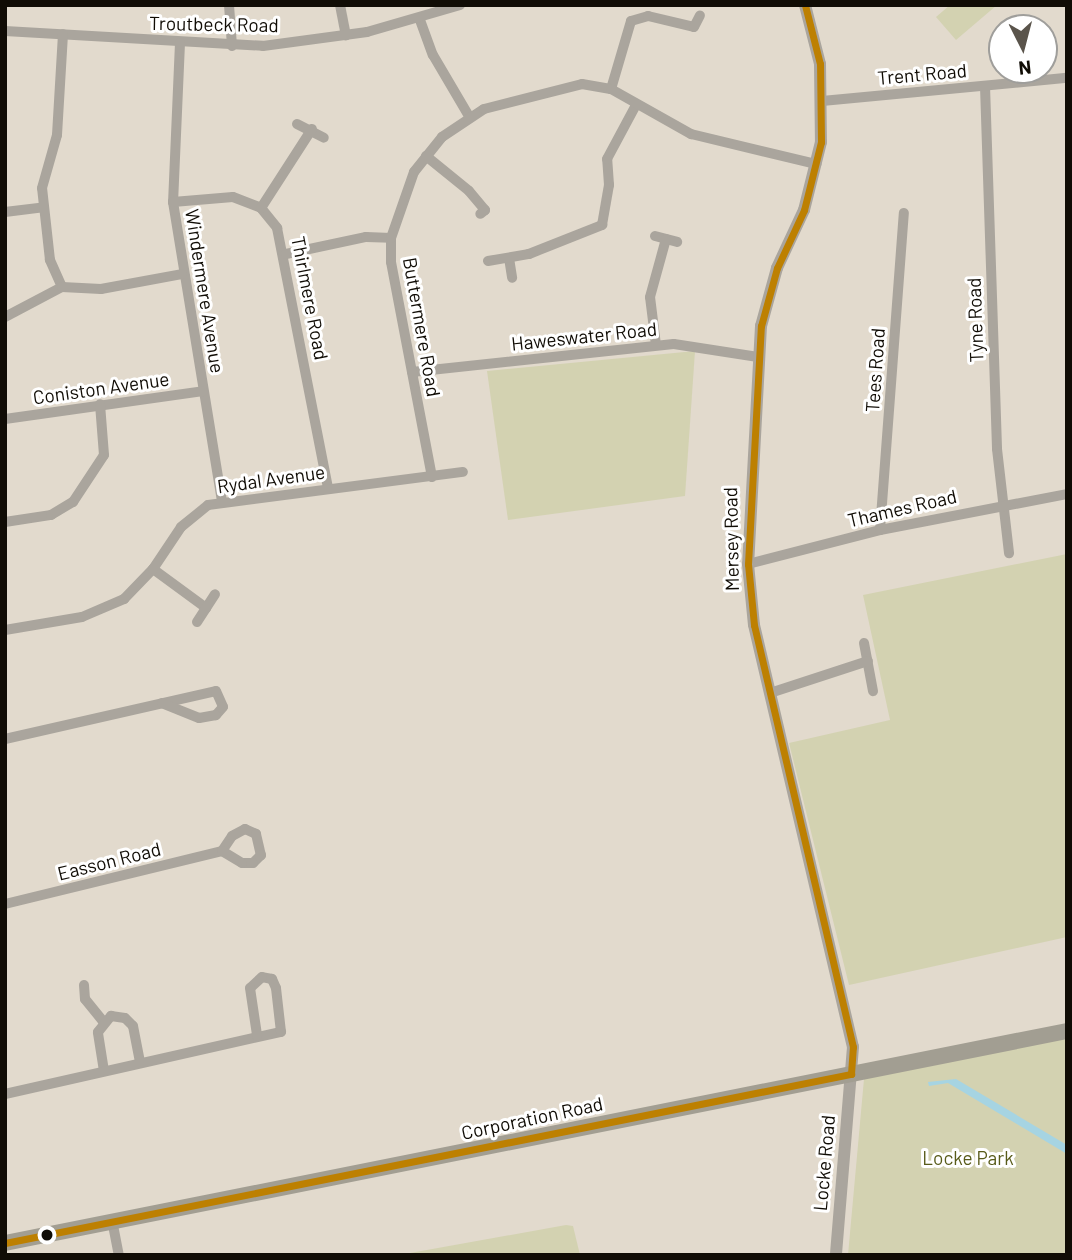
<!DOCTYPE html>
<style>
body{margin:0}
#map{position:relative;width:1072px;height:1260px;overflow:hidden;background:#e2dacd;font-family:Barlow,sans-serif}
div>[style]{position:absolute}
.green>*{inset:0;background:#d3d2b1}
.water>*{inset:0;background:#a6d4e2}
.minor>*{height:10px;margin:-5px;padding:0 5px;transform-origin:5px;border-radius:5px;background:#aaa59d}
.tertiary>*{height:12px;margin:-6px;padding:0 6px;transform-origin:6px;border-radius:6px;background:#aaa59d}
.primary>*{height:16px;margin:-8px;padding:0 8px;transform-origin:8px;border-radius:8px;background:#a29e92}
.bus-1>*{height:7px;margin:-3.5px;padding:0 3.5px;transform-origin:3.5px;border-radius:3.5px;background:#bd8001}
.dots>*{width:19px;height:19px;translate:-50% -50%;box-sizing:border-box;border:4px solid #fff;border-radius:50%}
span{translate:-50% -50%;white-space:nowrap;text-align:center;line-height:1.15;-webkit-text-stroke:6px #fff;paint-order:stroke}
.street-label{font-size:19px;color:#100c05}
.park-label{font-size:19px;color:#585b19}
.frame{position:absolute;inset:0;border:7px solid #100c05;pointer-events:none}
.north{position:absolute;left:988px;top:14px;width:70px;height:70px;box-sizing:border-box;background:#fff;border:2px solid #9f9e9b;border-radius:50%;rotate:174deg;font-size:19px;font-weight:700;line-height:28px;text-align:center;color:#100c05}
.north::after{content:'';display:block;margin:auto;width:24px;height:32px;background:#5a544b;clip-path:polygon(50% 0,100% 100%,50% 72%,0 100%)}
</style>
<div id="map">
<div class="green">
<i style="clip-path:polygon(950px 5px,997px 5px,956px 40px,936px 17px)"></i>
<i style="clip-path:polygon(695px 351px,685px 496px,508px 520px,487px 371px)"></i>
<i style="clip-path:polygon(1067px 554px,1067px 937px,849px 985px,789px 743px,890px 720px,863px 595px)"></i>
<i style="clip-path:polygon(1067px 1038px,1067px 1255px,848px 1255px,864px 1079px)"></i>
<i style="clip-path:polygon(566px 1225px,573px 1226px,580px 1255px,399px 1255px)"></i>
</div>
<div class="water">
<i style="clip-path:polygon(956px 1079px,1067px 1145px,1067px 1154px,948px 1083px,929px 1086px,928px 1082px)"></i>
</div>
<div class="minor">
<i style="left:229px;top:5px;width:41px;rotate:85.8deg"></i>
<i style="left:340px;top:5px;width:31px;rotate:79deg"></i>
<i style="left:420px;top:20px;width:37px;rotate:70deg"></i>
<i style="left:433px;top:55px;width:71px;rotate:59.5deg"></i>
<i style="left:5px;top:31px;width:258px;rotate:3.3deg"></i>
<i style="left:263px;top:46px;width:105px;rotate:-7.7deg"></i>
<i style="left:367px;top:32px;width:97px;rotate:-16.2deg"></i>
<i style="left:180px;top:43px;width:159px;rotate:92.5deg"></i>
<i style="left:173px;top:202px;width:303px;rotate:80.7deg"></i>
<i style="left:985px;top:86px;width:363px;rotate:88.1deg"></i>
<i style="left:997px;top:449px;width:105px;rotate:83.4deg"></i>
<i style="left:611px;top:89px;width:71px;rotate:-73.6deg"></i>
<i style="left:631px;top:21px;width:18px;rotate:-16deg"></i>
<i style="left:648px;top:16px;width:47px;rotate:13.4deg"></i>
<i style="left:694px;top:27px;width:13px;rotate:-63deg"></i>
<i style="left:822px;top:101px;width:246px;rotate:-5.4deg"></i>
<i style="left:297px;top:124px;width:30px;rotate:27deg"></i>
<i style="left:426px;top:156px;width:55px;rotate:39.1deg"></i>
<i style="left:469px;top:191px;width:25px;rotate:50deg"></i>
<i style="left:485px;top:210px;width:6px;rotate:141deg"></i>
<i style="left:173px;top:202px;width:60px;rotate:-4.8deg"></i>
<i style="left:233px;top:197px;width:30px;rotate:21deg"></i>
<i style="left:261px;top:208px;width:26px;rotate:51deg"></i>
<i style="left:277px;top:228px;width:266px;rotate:78.9deg"></i>
<i style="left:261px;top:208px;width:94px;rotate:-57.2deg"></i>
<i style="left:5px;top:212px;width:38px;rotate:-7deg"></i>
<i style="left:655px;top:236px;width:23px;rotate:15deg"></i>
<i style="left:286px;top:254px;width:82px;rotate:-12deg"></i>
<i style="left:366px;top:237px;width:25px;rotate:2deg"></i>
<i style="left:509px;top:258px;width:20px;rotate:81deg"></i>
<i style="left:488px;top:261px;width:42px;rotate:-9.7deg"></i>
<i style="left:529px;top:254px;width:79px;rotate:-21.7deg"></i>
<i style="left:602px;top:225px;width:41px;rotate:-80.1deg"></i>
<i style="left:609px;top:185px;width:26px;rotate:-94deg"></i>
<i style="left:607px;top:159px;width:61px;rotate:-61.8deg"></i>
<i style="left:62px;top:287px;width:30px;rotate:-114deg"></i>
<i style="left:50px;top:260px;width:72px;rotate:-96.3deg"></i>
<i style="left:42px;top:188px;width:55px;rotate:-74.2deg"></i>
<i style="left:57px;top:135px;width:101px;rotate:-86.6deg"></i>
<i style="left:5px;top:317px;width:64px;rotate:-27.8deg"></i>
<i style="left:62px;top:287px;width:39px;rotate:3deg"></i>
<i style="left:101px;top:289px;width:82px;rotate:-10.5deg"></i>
<i style="left:656px;top:345px;width:48px;rotate:-97.1deg"></i>
<i style="left:650px;top:297px;width:60px;rotate:-74.6deg"></i>
<i style="left:412px;top:372px;width:263px;rotate:-6.1deg"></i>
<i style="left:674px;top:344px;width:85px;rotate:8.8deg"></i>
<i style="left:5px;top:419px;width:200px;rotate:-8deg"></i>
<i style="left:432px;top:477px;width:219px;rotate:-100.8deg"></i>
<i style="left:391px;top:262px;width:24px;rotate:-90deg"></i>
<i style="left:391px;top:238px;width:70px;rotate:-70.8deg"></i>
<i style="left:414px;top:172px;width:45px;rotate:-51.3deg"></i>
<i style="left:442px;top:137px;width:50px;rotate:-33.7deg"></i>
<i style="left:484px;top:109px;width:101px;rotate:-14.3deg"></i>
<i style="left:582px;top:84px;width:29px;rotate:10deg"></i>
<i style="left:611px;top:89px;width:92px;rotate:29.4deg"></i>
<i style="left:691px;top:134px;width:129px;rotate:13.5deg"></i>
<i style="left:5px;top:522px;width:47px;rotate:-8.7deg"></i>
<i style="left:51px;top:515px;width:26px;rotate:-31deg"></i>
<i style="left:73px;top:502px;width:56px;rotate:-56.6deg"></i>
<i style="left:104px;top:455px;width:51px;rotate:-94.5deg"></i>
<i style="left:880px;top:530px;width:318px;rotate:-85.7deg"></i>
<i style="left:748px;top:564px;width:136px;rotate:-14.4deg"></i>
<i style="left:880px;top:530px;width:190px;rotate:-10.9deg"></i>
<i style="left:153px;top:569px;width:66px;rotate:36.3deg"></i>
<i style="left:197px;top:622px;width:33px;rotate:-57deg"></i>
<i style="left:5px;top:630px;width:78px;rotate:-9.6deg"></i>
<i style="left:82px;top:617px;width:46px;rotate:-23.2deg"></i>
<i style="left:124px;top:599px;width:42px;rotate:-46deg"></i>
<i style="left:153px;top:569px;width:50px;rotate:-56.3deg"></i>
<i style="left:181px;top:527px;width:35px;rotate:-39deg"></i>
<i style="left:208px;top:505px;width:257px;rotate:-7.4deg"></i>
<i style="left:864px;top:643px;width:49px;rotate:79.4deg"></i>
<i style="left:770px;top:693px;width:103px;rotate:-18.1deg"></i>
<i style="left:5px;top:739px;width:216px;rotate:-12.8deg"></i>
<i style="left:216px;top:691px;width:17px;rotate:66deg"></i>
<i style="left:223px;top:707px;width:11px;rotate:131deg"></i>
<i style="left:216px;top:715px;width:17px;rotate:170deg"></i>
<i style="left:199px;top:718px;width:40px;rotate:-158deg"></i>
<i style="left:5px;top:904px;width:223px;rotate:-13.7deg"></i>
<i style="left:222px;top:851px;width:18px;rotate:-56deg"></i>
<i style="left:232px;top:836px;width:15px;rotate:-28deg"></i>
<i style="left:245px;top:829px;width:12px;rotate:24deg"></i>
<i style="left:256px;top:834px;width:22px;rotate:77deg"></i>
<i style="left:261px;top:855px;width:11px;rotate:135deg"></i>
<i style="left:253px;top:863px;width:11px;rotate:180deg"></i>
<i style="left:242px;top:863px;width:23px;rotate:-149deg"></i>
<i style="left:84px;top:985px;width:14px;rotate:86deg"></i>
<i style="left:85px;top:999px;width:28px;rotate:51deg"></i>
<i style="left:104px;top:1071px;width:39px;rotate:-99deg"></i>
<i style="left:98px;top:1032px;width:21px;rotate:-51deg"></i>
<i style="left:111px;top:1016px;width:14px;rotate:8deg"></i>
<i style="left:125px;top:1018px;width:11px;rotate:45deg"></i>
<i style="left:133px;top:1026px;width:37px;rotate:79deg"></i>
<i style="left:5px;top:1094px;width:283px;rotate:-12.7deg"></i>
<i style="left:281px;top:1032px;width:44px;rotate:-96.5deg"></i>
<i style="left:276px;top:988px;width:10px;rotate:-114deg"></i>
<i style="left:272px;top:979px;width:10px;rotate:-169deg"></i>
<i style="left:262px;top:977px;width:16px;rotate:137deg"></i>
<i style="left:250px;top:988px;width:48px;rotate:81.5deg"></i>
<i style="left:112px;top:1220px;width:36px;rotate:79deg"></i>
</div>
<div class="tertiary">
<i style="left:805px;top:5px;width:61px;rotate:75.7deg"></i>
<i style="left:820px;top:64px;width:78px;rotate:89.3deg"></i>
<i style="left:821px;top:142px;width:70px;rotate:104deg"></i>
<i style="left:804px;top:210px;width:64px;rotate:115deg"></i>
<i style="left:777px;top:268px;width:60px;rotate:105.4deg"></i>
<i style="left:761px;top:326px;width:238px;rotate:93.1deg"></i>
<i style="left:748px;top:564px;width:61px;rotate:84.4deg"></i>
<i style="left:754px;top:625px;width:433px;rotate:76.8deg"></i>
<i style="left:853px;top:1047px;width:209px;rotate:94.7deg"></i>
</div>
<div class="primary">
<i style="left:5px;top:1243px;width:1083px;rotate:-11.29deg"></i>
</div>
<div class="bus-1">
<i style="left:5px;top:1243px;width:863px;rotate:-11.3deg"></i>
<i style="left:851px;top:1074px;width:27px;rotate:-86deg"></i>
<i style="left:853px;top:1047px;width:433px;rotate:-103.2deg"></i>
<i style="left:754px;top:625px;width:61px;rotate:-95.6deg"></i>
<i style="left:748px;top:564px;width:238px;rotate:-86.9deg"></i>
<i style="left:761px;top:326px;width:60px;rotate:-74.6deg"></i>
<i style="left:777px;top:268px;width:64px;rotate:-65deg"></i>
<i style="left:804px;top:210px;width:70px;rotate:-76deg"></i>
<i style="left:821px;top:142px;width:78px;rotate:-90.7deg"></i>
<i style="left:820px;top:64px;width:61px;rotate:-104.3deg"></i>
</div>
<div class="dots">
<i style="left:47px;top:1235px;background:#100c05"></i>
</div>
<div class="street-label">
<span style="left:214px;top:24px;rotate:1deg">Troutbeck Road</span>
<span style="left:922px;top:74px;rotate:-5deg">Trent Road</span>
<span style="left:205px;top:291px;rotate:81deg">Windermere Avenue</span>
<span style="left:310px;top:298px;rotate:79deg">Thirlmere Road</span>
<span style="left:975px;top:320px;rotate:-92deg">Tyne Road</span>
<span style="left:422px;top:327px;rotate:80deg">Buttermere Road</span>
<span style="left:584px;top:336px;rotate:-6deg">Haweswater Road</span>
<span style="left:875px;top:370px;rotate:-86deg">Tees Road</span>
<span style="left:101px;top:388px;rotate:-8deg">Coniston Avenue</span>
<span style="left:271px;top:479px;rotate:-8deg">Rydal Avenue</span>
<span style="left:902px;top:508px;rotate:-13deg">Thames Road</span>
<span style="left:731px;top:539px;rotate:-91deg">Mersey Road</span>
<span style="left:109px;top:861px;rotate:-14deg">Easson Road</span>
<span style="left:532px;top:1118px;rotate:-12deg">Corporation Road</span>
<span style="left:824px;top:1163px;rotate:-85deg">Locke Road</span>
</div>
<div class="park-label">
<span style="left:968px;top:1158px">Locke Park</span>
</div>
<div class="frame"></div>
<div class="north">N</div>
</div>
